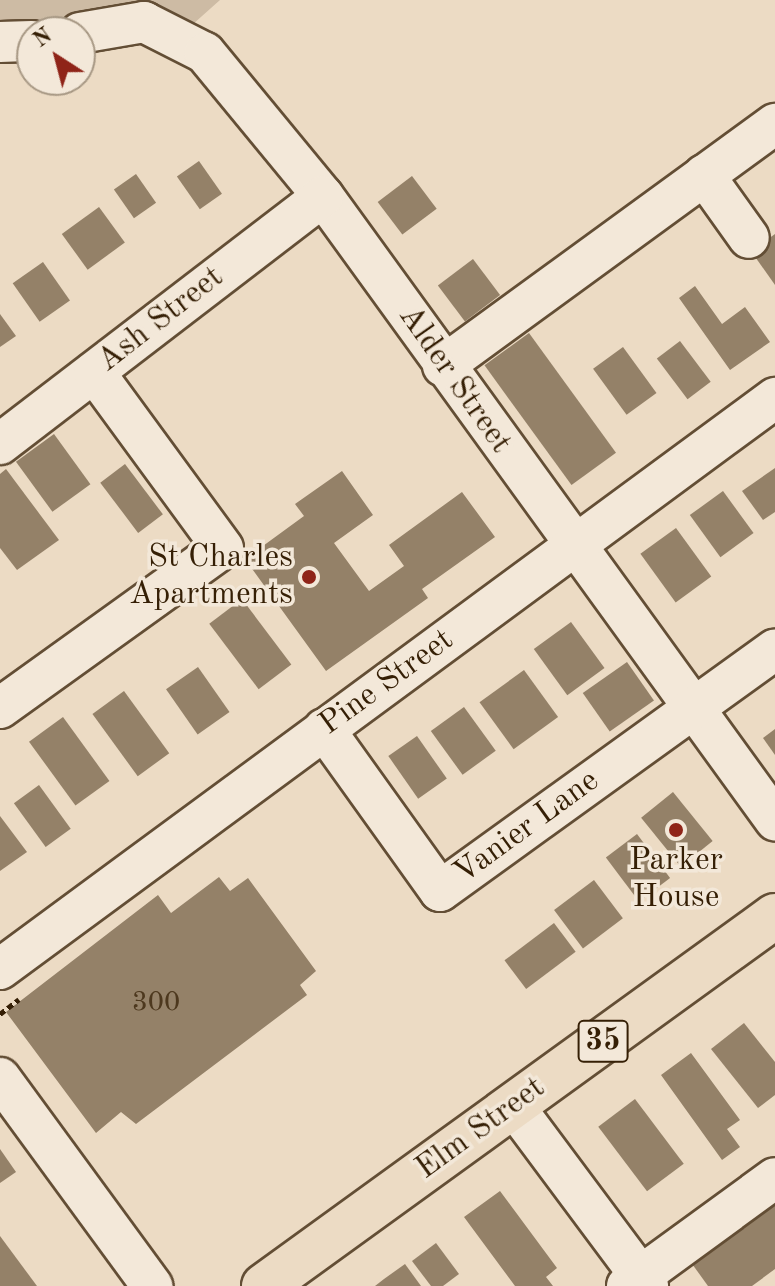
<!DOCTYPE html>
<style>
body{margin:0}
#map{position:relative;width:775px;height:1286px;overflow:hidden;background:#ecdbc4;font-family:"Old Standard TT",serif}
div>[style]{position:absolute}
.green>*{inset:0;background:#cdbba4}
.building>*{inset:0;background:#948168;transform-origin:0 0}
.path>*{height:5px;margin-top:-2.5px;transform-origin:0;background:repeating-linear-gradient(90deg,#351f05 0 6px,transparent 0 10px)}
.roads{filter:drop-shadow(2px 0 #634e35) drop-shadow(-2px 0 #634e35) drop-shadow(0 2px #634e35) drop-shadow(0 -2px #634e35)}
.minor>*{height:40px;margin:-20px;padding:0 20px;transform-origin:20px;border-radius:20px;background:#f3e8d9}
.major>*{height:44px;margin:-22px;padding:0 22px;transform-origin:22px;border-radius:22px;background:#ecdbc4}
.dots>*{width:22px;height:22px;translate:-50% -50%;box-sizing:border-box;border:4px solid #f3e8d9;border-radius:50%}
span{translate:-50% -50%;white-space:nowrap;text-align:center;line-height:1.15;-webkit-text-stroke:7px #f3e8d9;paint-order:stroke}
.number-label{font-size:28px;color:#4d381e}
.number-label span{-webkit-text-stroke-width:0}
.shield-label span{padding:2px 6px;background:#f3e8d9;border:2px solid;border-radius:6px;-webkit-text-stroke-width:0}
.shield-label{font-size:30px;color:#351f05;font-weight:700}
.street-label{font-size:32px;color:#351f05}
.poi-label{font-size:32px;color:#351f05}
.right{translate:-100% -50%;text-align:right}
.north{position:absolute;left:16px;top:16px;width:80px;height:80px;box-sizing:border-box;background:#f3e8d9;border:2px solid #a79884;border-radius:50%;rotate:324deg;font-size:22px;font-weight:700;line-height:32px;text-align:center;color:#351f05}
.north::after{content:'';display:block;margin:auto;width:28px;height:36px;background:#8f2418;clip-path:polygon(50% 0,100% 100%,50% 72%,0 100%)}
</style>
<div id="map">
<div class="green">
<i style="clip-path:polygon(0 0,220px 0,183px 33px,32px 32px,0 42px)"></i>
</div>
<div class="building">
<i style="left:199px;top:161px;width:40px;height:27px;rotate:55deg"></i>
<i style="left:136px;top:174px;width:35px;height:27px;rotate:55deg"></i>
<i style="left:412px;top:176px;width:41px;height:43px;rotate:53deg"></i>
<i style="left:99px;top:207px;width:44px;height:46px;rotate:54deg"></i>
<i style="clip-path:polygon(775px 234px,775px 285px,751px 251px)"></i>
<i style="left:473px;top:259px;width:45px;height:44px;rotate:53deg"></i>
<i style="left:43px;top:262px;width:47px;height:37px;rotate:55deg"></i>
<i style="clip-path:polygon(695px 286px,722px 324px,745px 307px,770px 342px,730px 370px,679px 298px)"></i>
<i style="clip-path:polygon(0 314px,16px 336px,0 347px)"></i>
<i style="left:529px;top:333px;width:148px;height:55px;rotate:54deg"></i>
<i style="left:680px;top:341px;width:51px;height:29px;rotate:53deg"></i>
<i style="left:623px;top:347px;width:57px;height:37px;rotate:54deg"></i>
<i style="left:54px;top:434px;width:62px;height:47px;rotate:54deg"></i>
<i style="left:125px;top:464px;width:63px;height:31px;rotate:53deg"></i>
<i style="clip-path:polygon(775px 468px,775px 512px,763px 520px,742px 491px)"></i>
<i style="clip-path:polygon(6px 469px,59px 540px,17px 570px,0 548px,0 474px)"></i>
<i style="clip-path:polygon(342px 471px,373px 515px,334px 543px,369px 591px,404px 566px,389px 545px,462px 492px,495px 537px,422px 589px,428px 598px,326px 671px,245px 559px,304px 516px,295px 504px)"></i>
<i style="left:723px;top:491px;width:52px;height:41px;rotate:54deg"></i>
<i style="left:676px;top:528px;width:60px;height:44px;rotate:54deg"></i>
<i style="left:242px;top:599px;width:82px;height:41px;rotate:53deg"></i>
<i style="left:571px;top:622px;width:57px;height:46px;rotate:54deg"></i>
<i style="left:627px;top:662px;width:47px;height:54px;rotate:55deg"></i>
<i style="left:198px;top:667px;width:55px;height:39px;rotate:55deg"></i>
<i style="left:524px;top:670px;width:58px;height:55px;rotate:54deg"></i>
<i style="left:124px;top:691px;width:77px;height:39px;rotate:54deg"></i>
<i style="left:464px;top:707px;width:54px;height:41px;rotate:54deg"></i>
<i style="left:63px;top:717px;width:79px;height:42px;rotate:54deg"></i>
<i style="clip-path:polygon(775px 729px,775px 755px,763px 738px)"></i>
<i style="left:417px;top:736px;width:52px;height:35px;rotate:55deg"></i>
<i style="left:39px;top:785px;width:54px;height:31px;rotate:54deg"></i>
<i style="left:673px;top:792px;width:63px;height:41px;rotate:51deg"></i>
<i style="clip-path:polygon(0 816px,27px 852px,0 871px)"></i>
<i style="left:637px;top:834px;width:55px;height:39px;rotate:53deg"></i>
<i style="clip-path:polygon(219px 877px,230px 891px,248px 878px,316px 971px,300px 985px,307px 995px,136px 1124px,121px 1112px,96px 1133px,6px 1012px,158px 895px,171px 913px)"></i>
<i style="left:594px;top:880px;width:48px;height:50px;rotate:53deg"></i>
<i style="left:554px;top:923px;width:36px;height:62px;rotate:53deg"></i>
<i style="clip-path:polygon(744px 1023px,775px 1062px,775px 1095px,758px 1108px,711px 1049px)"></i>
<i style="clip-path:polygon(691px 1053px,740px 1120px,727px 1129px,740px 1147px,722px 1160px,661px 1075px)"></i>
<i style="left:635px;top:1099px;width:81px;height:46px;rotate:53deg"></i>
<i style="clip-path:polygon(0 1149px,16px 1172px,0 1183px)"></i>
<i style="clip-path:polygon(500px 1191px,557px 1268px,546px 1277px,553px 1286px,515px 1286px,464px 1217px)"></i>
<i style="clip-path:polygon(775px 1197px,775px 1269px,752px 1286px,708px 1286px,690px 1261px)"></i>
<i style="clip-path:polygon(0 1236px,37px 1286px,0 1286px)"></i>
<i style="clip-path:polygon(436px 1243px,459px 1274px,443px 1286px,431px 1286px,412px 1261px)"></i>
<i style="clip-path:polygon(405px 1264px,421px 1286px,375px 1286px,384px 1279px)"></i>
</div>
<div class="path">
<i style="left:0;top:1014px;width:24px;rotate:-38deg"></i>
</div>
<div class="roads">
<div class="minor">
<i style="left:80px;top:33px;width:65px;rotate:-9.8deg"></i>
<i style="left:144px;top:22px;width:68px;rotate:26.9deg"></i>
<i style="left:205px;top:53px;width:185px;rotate:50.5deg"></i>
<i style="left:323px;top:196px;width:771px;rotate:54.08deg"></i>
<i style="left:0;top:42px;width:32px;rotate:-2deg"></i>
<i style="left:704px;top:175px;width:77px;rotate:54.5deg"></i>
<i style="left:443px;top:366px;width:411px;rotate:-36.1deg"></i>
<i style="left:0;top:444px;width:407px;rotate:-37.5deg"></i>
<i style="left:0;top:708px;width:274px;rotate:-35.7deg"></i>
<i style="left:223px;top:548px;width:218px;rotate:-126.2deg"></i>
<i style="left:324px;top:729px;width:199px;rotate:54.4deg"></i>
<i style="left:440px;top:891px;width:413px;rotate:-35.8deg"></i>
<i style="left:0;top:969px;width:963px;rotate:-36.38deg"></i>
<i style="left:0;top:1078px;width:258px;rotate:53.8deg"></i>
<i style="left:513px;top:1105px;width:226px;rotate:53.3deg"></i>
<i style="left:627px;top:1286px;width:183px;rotate:-36.1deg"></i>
</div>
<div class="major">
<i style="left:264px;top:1286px;width:631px;rotate:-35.91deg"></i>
</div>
</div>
<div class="dots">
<i style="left:309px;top:577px;background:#8f2418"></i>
<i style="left:676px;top:830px;background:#8f2418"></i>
</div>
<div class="number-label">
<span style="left:156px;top:1003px">300</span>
</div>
<div class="shield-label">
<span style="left:603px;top:1041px">35</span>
</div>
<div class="street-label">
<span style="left:161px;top:320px;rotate:-38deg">Ash Street</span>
<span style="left:454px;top:380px;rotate:55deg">Alder Street</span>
<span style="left:387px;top:683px;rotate:-36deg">Pine Street</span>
<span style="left:527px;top:828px;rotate:-36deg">Vanier Lane</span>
<span style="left:481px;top:1129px;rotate:-36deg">Elm Street</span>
</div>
<div class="poi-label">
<span class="right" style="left:293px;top:577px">St Charles<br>Apartments</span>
<span style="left:676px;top:880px">Parker<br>House</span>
</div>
<div class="north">N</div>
</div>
